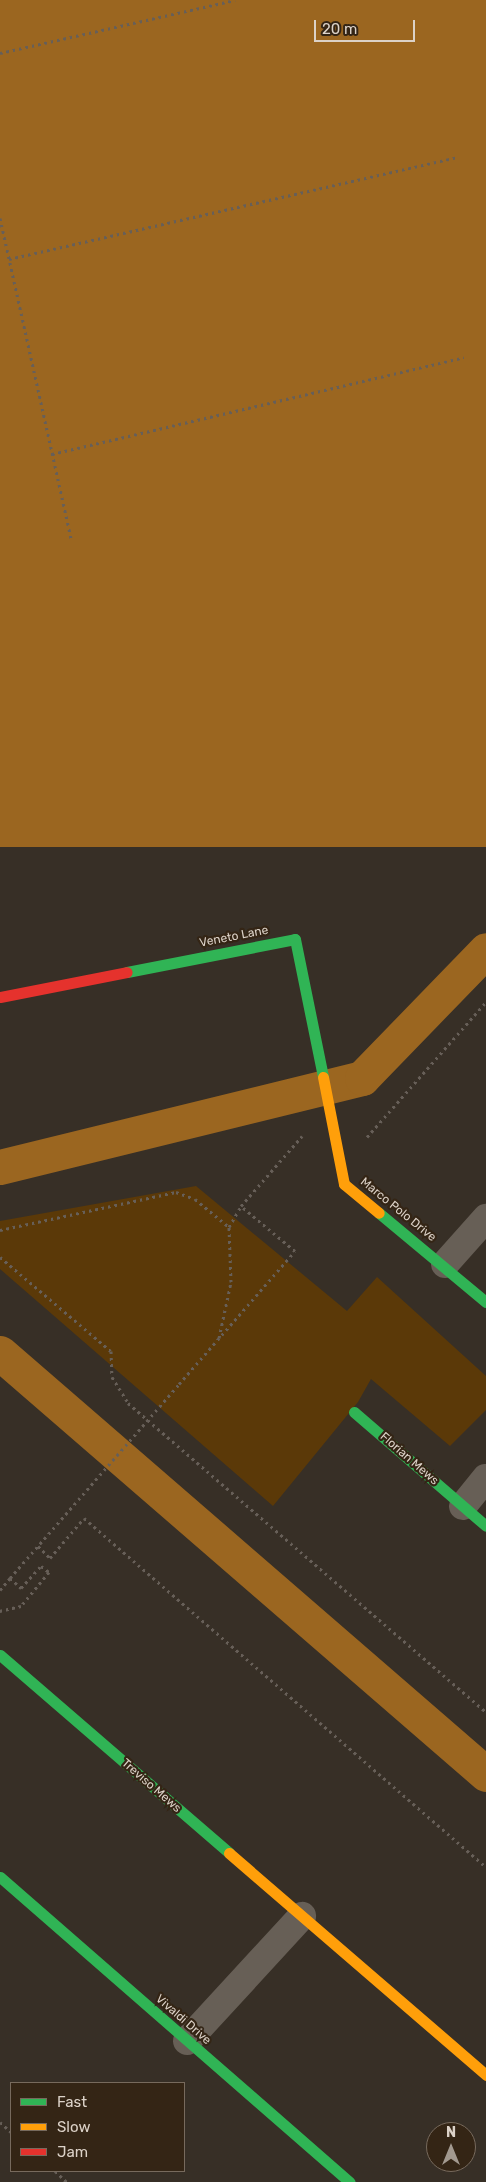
<!DOCTYPE html>
<style>
body{margin:0}
#map{position:relative;width:486px;height:2182px;overflow:hidden;background:#372f26;font-family:Rubik,sans-serif}
div>[style]{position:absolute}
.green>*{inset:0;background:#5b3908}
.water>*{inset:0;background:#9b6620;transform-origin:0 0}
.canal>*{height:35px;margin:-17.5px;padding:0 17.5px;transform-origin:17.5px;border-radius:17.5px;background:#9b6620}
.path>*{height:3px;margin-top:-1.5px;transform-origin:0;background:repeating-linear-gradient(90deg,#675f58 0 2.5px,transparent 0 6.5px)}
.street>*{height:28px;margin:-14px;padding:0 14px;transform-origin:14px;border-radius:14px;background:#675f56}
.fast>*{height:11px;margin:-5.5px;padding:0 5.5px;transform-origin:5.5px;border-radius:5.5px;background:#30b455}
.slow>*{height:11px;margin:-5.5px;padding:0 5.5px;transform-origin:5.5px;border-radius:5.5px;background:#ff9f0a}
.jam>*{height:11px;margin:-5.5px;padding:0 5.5px;transform-origin:5.5px;border-radius:5.5px;background:#e5322d}
.path-bridge>*{height:3px;margin-top:-1.5px;transform-origin:0;background:repeating-linear-gradient(90deg,#675f58 0 2.5px,transparent 0 6.5px)}
span{translate:-50% -50%;white-space:nowrap;text-align:center;line-height:1.15;-webkit-text-stroke:4.5px #342515;paint-order:stroke}
.street-label{font-size:12px;color:#dcd2c8}
.legend{position:absolute;left:10px;top:2082px;width:175px;height:90px;box-sizing:border-box;background:#342515;border:1px solid #776a5d;margin:0;padding:6px 9px;list-style:none;font-size:15px;color:#dcd2c8}
.legend li{display:flex;align-items:center;gap:10px;height:25px}
.legend b{width:25px;border:1px solid #776a5d}
.north{position:absolute;left:426px;top:2122px;width:50px;height:50px;box-sizing:border-box;background:#342515;border:1px solid #776a5d;border-radius:50%;rotate:0deg;font-size:14px;font-weight:700;line-height:20px;text-align:center;color:#dcd2c8}
.north::after{content:'';display:block;margin:auto;width:18px;height:22px;background:#a2998f;clip-path:polygon(50% 0,100% 100%,50% 72%,0 100%)}
.scale{position:absolute;left:314px;top:20px;width:101px;height:22px;box-sizing:border-box;border:2px solid #dcd2c8;border-top:0;padding-left:6px;font-size:15px;line-height:18px;white-space:nowrap;color:#dcd2c8;-webkit-text-stroke:4px #342515;paint-order:stroke}
</style>
<div id="map">
<div class="green">
<i style="clip-path:polygon(196px 1186px,347px 1311px,377px 1277px,486px 1376px,486px 1410px,450px 1446px,371px 1379px,358px 1402px,273px 1506px,0 1269px,0 1221px)"></i>
</div>
<div class="water">
<i style="left:0;top:0;width:486px;height:847px"></i>
</div>
<div class="canal">
<i style="left:0;top:1167px;width:373px;rotate:-13.8deg"></i>
<i style="left:362px;top:1078px;width:178px;rotate:-45.9deg"></i>
<i style="left:0;top:1353px;width:643px;rotate:40.9deg"></i>
</div>
<div class="path">
<i style="left:0;top:53px;width:241px;rotate:-12.7deg"></i>
<i style="left:0;top:218px;width:328px;rotate:77.5deg"></i>
<i style="left:9px;top:259px;width:461px;rotate:-12.8deg"></i>
<i style="left:52px;top:454px;width:423px;rotate:-13.2deg"></i>
<i style="left:367px;top:1137px;width:180px;rotate:-48.6deg"></i>
<i style="left:0;top:1230px;width:180px;rotate:-12.2deg"></i>
<i style="left:176px;top:1192px;width:20px;rotate:20deg"></i>
<i style="left:195px;top:1199px;width:44px;rotate:39.5deg"></i>
<i style="left:229px;top:1227px;width:24px;rotate:-60deg"></i>
<i style="left:241px;top:1206px;width:93px;rotate:-48.9deg"></i>
<i style="left:0;top:1257px;width:145px;rotate:40.3deg"></i>
<i style="left:111px;top:1351px;width:26px;rotate:88deg"></i>
<i style="left:112px;top:1377px;width:31px;rotate:58deg"></i>
<i style="left:128px;top:1403px;width:473px;rotate:40.8deg"></i>
<i style="left:219px;top:1338px;width:57px;rotate:-77.9deg"></i>
<i style="left:231px;top:1282px;width:55px;rotate:-92.1deg"></i>
<i style="left:179px;top:1384px;width:176px;rotate:-48.9deg"></i>
<i style="left:295px;top:1251px;width:70px;rotate:-140.2deg"></i>
<i style="left:38px;top:1546px;width:17px;rotate:45deg"></i>
<i style="left:50px;top:1558px;width:52px;rotate:-49.6deg"></i>
<i style="left:84px;top:1518px;width:532px;rotate:40.96deg"></i>
<i style="left:0;top:1590px;width:16px;rotate:-50deg"></i>
<i style="left:10px;top:1578px;width:15px;rotate:42deg"></i>
<i style="left:21px;top:1588px;width:30px;rotate:-48deg"></i>
<i style="left:41px;top:1566px;width:10px;rotate:37deg"></i>
<i style="left:49px;top:1572px;width:44px;rotate:129.5deg"></i>
<i style="left:21px;top:1606px;width:22px;rotate:167deg"></i>
<i style="left:0;top:2122px;width:15px;rotate:42deg"></i>
<i style="left:55px;top:2171px;width:16px;rotate:43deg"></i>
</div>
<div class="street">
<i style="left:445px;top:1264px;width:62px;rotate:-48.3deg"></i>
<i style="left:463px;top:1506px;width:36px;rotate:-51deg"></i>
<i style="left:187px;top:2041px;width:170px;rotate:-47.4deg"></i>
</div>
<div class="fast">
<i style="left:127px;top:972px;width:171px;rotate:-11.1deg"></i>
<i style="left:295px;top:939px;width:141px;rotate:78.5deg"></i>
<i style="left:379px;top:1213px;width:139px;rotate:39.8deg"></i>
<i style="left:354px;top:1412px;width:174px;rotate:40.8deg"></i>
<i style="left:0;top:1655px;width:303px;rotate:40.8deg"></i>
<i style="left:0;top:1877px;width:464px;rotate:41.1deg"></i>
</div>
<div class="slow">
<i style="left:323px;top:1077px;width:109px;rotate:78.9deg"></i>
<i style="left:344px;top:1184px;width:45px;rotate:39.6deg"></i>
<i style="left:229px;top:1853px;width:340px;rotate:40.8deg"></i>
</div>
<div class="jam">
<i style="left:0;top:997px;width:129px;rotate:-11.1deg"></i>
</div>
<div class="path-bridge">
<i style="left:10px;top:1578px;width:257px;rotate:-48.9deg"></i>
</div>
<div class="street-label">
<span style="left:234px;top:937px;rotate:-11deg">Veneto Lane</span>
<span style="left:398px;top:1210px;rotate:39deg">Marco Polo Drive</span>
<span style="left:409px;top:1459px;rotate:41deg">Florian Mews</span>
<span style="left:151px;top:1786px;rotate:41deg">Treviso Mews</span>
<span style="left:183px;top:2020px;rotate:41deg">Vivaldi Drive</span>
</div>
<ul class="legend">
<li><b style="height:6px;background:#30b455"></b>Fast</li>
<li><b style="height:6px;background:#ff9f0a"></b>Slow</li>
<li><b style="height:6px;background:#e5322d"></b>Jam</li>
</ul>
<div class="north">N</div>
<div class="scale">20 m</div>
</div>
